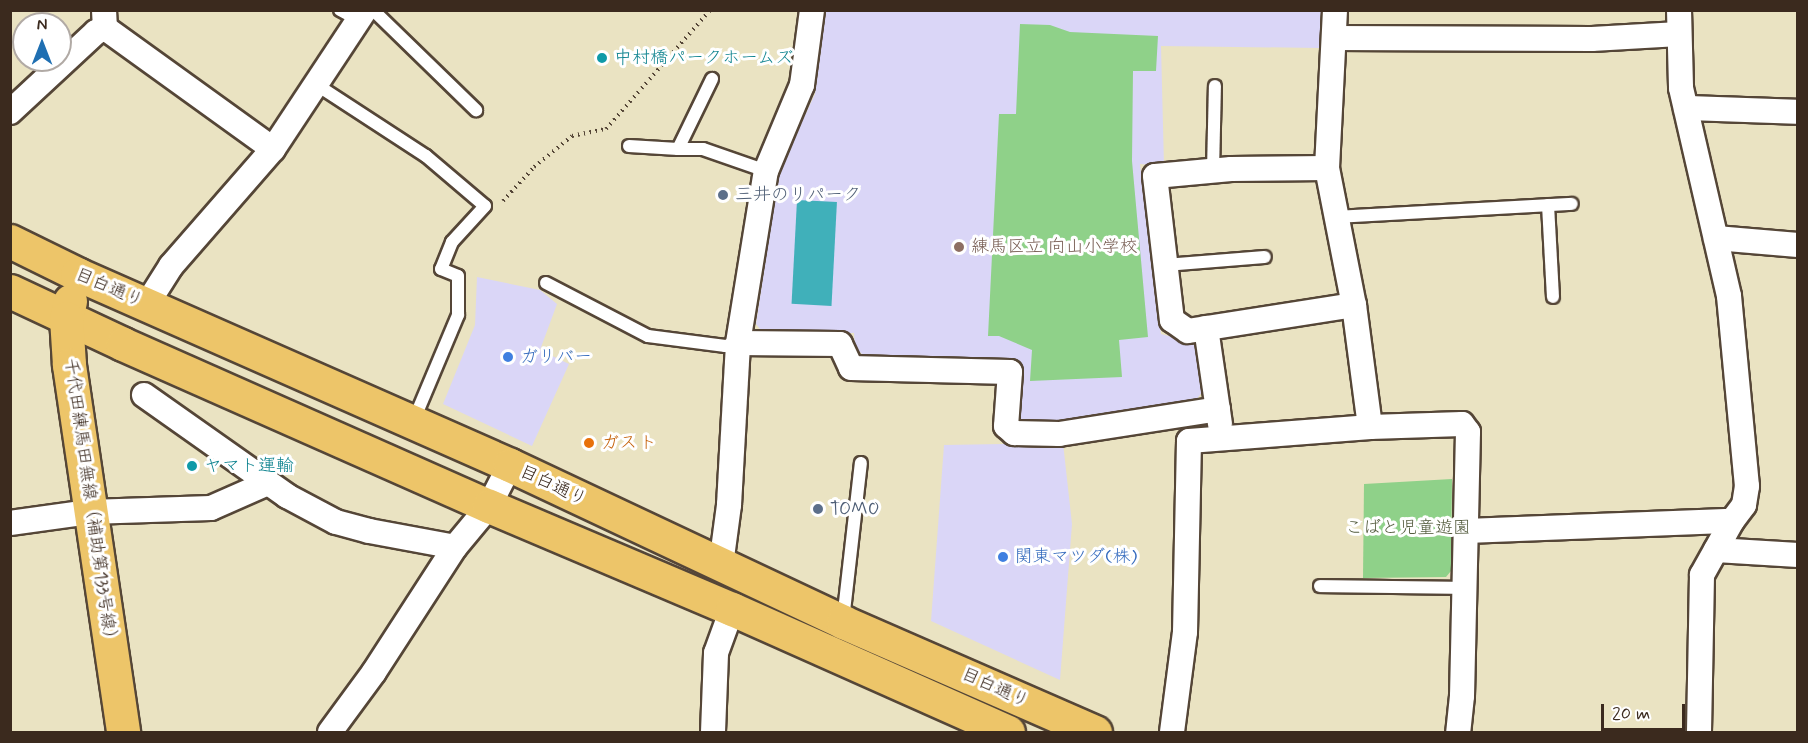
<!DOCTYPE html>
<meta charset="utf-8">
<style>
body{margin:0}
#map{position:relative;width:1808px;height:743px;overflow:hidden;background:#eae3c2;font-family:Mynerve,"Klee One",sans-serif}
div>[style]{position:absolute}
.built>*{inset:0;background:#dad6f7}
.green>*{inset:0;background:#8fd189}
.water>*{inset:0;background:#40b0ba;transform-origin:0 0}
.path>*{height:4px;margin-top:-2px;transform-origin:0;background:repeating-linear-gradient(90deg,#554637 0 1.5px,transparent 0 6px)}
.roads{filter:drop-shadow(2px 0 #554637) drop-shadow(-2px 0 #554637) drop-shadow(0 2px #554637) drop-shadow(0 -2px #554637)}
.service>*{height:12px;margin:-6px;padding:0 6px;transform-origin:6px;border-radius:6px;background:#fff}
.minor>*{height:24px;margin:-12px;padding:0 12px;transform-origin:12px;border-radius:12px;background:#fff}
.primary>*{height:33px;margin:-16.5px;padding:0 16.5px;transform-origin:16.5px;border-radius:16.5px;background:#edc569}
.dots>*{width:16px;height:16px;translate:-50% -50%;box-sizing:border-box;border:3px solid #fff;border-radius:50%}
span{translate:-50% -50%;white-space:nowrap;text-align:center;line-height:1.15;-webkit-text-stroke:6px #fff;paint-order:stroke}
.culture-label{font-size:18px;color:#0d838f}
.left{translate:0 -50%;text-align:left}
.service-label{font-size:18px;color:#4e5e75}
.education-label{font-size:18px;color:#785e54}
.street-label{font-size:18px;color:#3b2a1e}
.shop-label{font-size:18px;color:#366cbe}
.food-label{font-size:18px;color:#c56008}
.park-label{font-size:18px;color:#545c3e}
.frame{position:absolute;inset:0;border:12px solid #3b2a1e;pointer-events:none}
.north{position:absolute;left:12px;top:12px;width:60px;height:60px;box-sizing:border-box;background:#fff;border:2px solid #b1aaa5;border-radius:50%;rotate:0deg;font-size:16px;font-weight:700;line-height:24px;text-align:center;color:#3b2a1e}
.north::after{content:'';display:block;margin:auto;width:21px;height:27px;background:#1f6fb2;clip-path:polygon(50% 0,100% 100%,50% 72%,0 100%)}
.scale{position:absolute;left:1601px;top:704px;width:84px;height:27px;box-sizing:border-box;border:3px solid #3b2a1e;border-top:0;padding-left:8px;font-size:18px;line-height:21px;white-space:nowrap;color:#3b2a1e;-webkit-text-stroke:4px #fff;paint-order:stroke}
</style>
<div id="map">
<div class="built">
<i style="clip-path:polygon(826px 11px,1321px 11px,1320px 48px,1161px 46px,1164px 166px,1140px 164px,1161px 334px,1191px 342px,1198px 349px,1203px 391px,1193px 404px,1024px 424px,1016px 417px,1019px 361px,866px 358px,855px 347px,854px 333px,763px 333px,756px 324px,779px 170px,815px 94px)"></i>
<i style="clip-path:polygon(477px 277px,540px 290px,557px 304px,540px 350px,569px 364px,532px 446px,443px 404px,475px 325px)"></i>
<i style="clip-path:polygon(1063px 443px,1072px 524px,1060px 680px,931px 621px,944px 445px)"></i>
</div>
<div class="green">
<i style="clip-path:polygon(1020px 24px,1050px 25px,1070px 32px,1158px 36px,1156px 71px,1133px 71px,1132px 161px,1148px 337px,1119px 340px,1122px 377px,1030px 381px,1032px 350px,999px 336px,988px 336px,999px 114px,1016px 114px)"></i>
<i style="clip-path:polygon(1452px 479px,1451px 571px,1446px 577px,1363px 578px,1364px 484px)"></i>
</div>
<div class="water">
<i style="left:797px;top:200px;width:40px;height:104px;rotate:3deg"></i>
</div>
<div class="path">
<i style="left:503px;top:201px;width:46px;rotate:-47.6deg"></i>
<i style="left:534px;top:167px;width:49px;rotate:-39.2deg"></i>
<i style="left:572px;top:136px;width:35px;rotate:-12deg"></i>
<i style="left:606px;top:129px;width:158px;rotate:-48.8deg"></i>
</div>
<div class="roads">
<div class="service">
<i style="left:340px;top:10px;width:19px;rotate:28deg"></i>
<i style="left:373px;top:10px;width:144px;rotate:44.2deg"></i>
<i style="left:317px;top:85px;width:130px;rotate:33.1deg"></i>
<i style="left:426px;top:156px;width:77px;rotate:40.3deg"></i>
<i style="left:485px;top:206px;width:49px;rotate:132.5deg"></i>
<i style="left:452px;top:242px;width:29px;rotate:112deg"></i>
<i style="left:441px;top:269px;width:18px;rotate:22deg"></i>
<i style="left:458px;top:276px;width:39px;rotate:90deg"></i>
<i style="left:458px;top:315px;width:116px;rotate:112.8deg"></i>
<i style="left:629px;top:146px;width:49px;rotate:3.5deg"></i>
<i style="left:678px;top:149px;width:78px;rotate:-64.1deg"></i>
<i style="left:678px;top:149px;width:25px"></i>
<i style="left:703px;top:149px;width:67px;rotate:19.2deg"></i>
<i style="left:1213px;top:171px;width:85px;rotate:-88.7deg"></i>
<i style="left:1548px;top:205px;width:92px;rotate:86.9deg"></i>
<i style="left:1337px;top:217px;width:235px;rotate:-3.2deg"></i>
<i style="left:1165px;top:265px;width:100px;rotate:-4.6deg"></i>
<i style="left:546px;top:283px;width:115px;rotate:27.5deg"></i>
<i style="left:648px;top:336px;width:78px;rotate:7.4deg"></i>
<i style="left:725px;top:346px;width:13px;rotate:-13deg"></i>
<i style="left:1320px;top:586px;width:145px;rotate:0.8deg"></i>
<i style="left:843px;top:620px;width:158px;rotate:-83.5deg"></i>
</div>
<div class="minor">
<i style="left:104px;top:10px;width:18px;rotate:87deg"></i>
<i style="left:105px;top:28px;width:207px;rotate:35.8deg"></i>
<i style="left:1335px;top:10px;width:158px;rotate:92.9deg"></i>
<i style="left:1327px;top:168px;width:140px;rotate:78.9deg"></i>
<i style="left:1354px;top:305px;width:123px;rotate:82.5deg"></i>
<i style="left:1679px;top:10px;width:78px;rotate:88.5deg"></i>
<i style="left:1681px;top:88px;width:213px;rotate:77deg"></i>
<i style="left:1729px;top:296px;width:191px;rotate:84.6deg"></i>
<i style="left:1747px;top:486px;width:19px;rotate:99deg"></i>
<i style="left:1744px;top:505px;width:20px;rotate:127deg"></i>
<i style="left:1732px;top:521px;width:62px;rotate:119.1deg"></i>
<i style="left:1702px;top:575px;width:157px;rotate:91.1deg"></i>
<i style="left:1334px;top:38px;width:258px;rotate:0.2deg"></i>
<i style="left:1592px;top:39px;width:87px;rotate:-3.3deg"></i>
<i style="left:1686px;top:108px;width:112px;rotate:2deg"></i>
<i style="left:10px;top:112px;width:117px;rotate:-42.9deg"></i>
<i style="left:96px;top:32px;width:10px;rotate:-24deg"></i>
<i style="left:1327px;top:168px;width:96px;rotate:179.4deg"></i>
<i style="left:1231px;top:169px;width:76px;rotate:174.7deg"></i>
<i style="left:1155px;top:176px;width:145px;rotate:83.3deg"></i>
<i style="left:1172px;top:320px;width:19px;rotate:35deg"></i>
<i style="left:1188px;top:331px;width:168px;rotate:-8.9deg"></i>
<i style="left:1716px;top:238px;width:82px;rotate:4.9deg"></i>
<i style="left:147px;top:304px;width:45px;rotate:-57.7deg"></i>
<i style="left:171px;top:266px;width:155px;rotate:-48.9deg"></i>
<i style="left:273px;top:149px;width:167px;rotate:-56.5deg"></i>
<i style="left:1206px;top:328px;width:97px;rotate:81.7deg"></i>
<i style="left:738px;top:343px;width:102px;rotate:0.6deg"></i>
<i style="left:840px;top:344px;width:26px;rotate:65deg"></i>
<i style="left:851px;top:368px;width:159px;rotate:1.4deg"></i>
<i style="left:1010px;top:372px;width:54px;rotate:94.2deg"></i>
<i style="left:1006px;top:426px;width:11px;rotate:41deg"></i>
<i style="left:1014px;top:433px;width:45px;rotate:1.3deg"></i>
<i style="left:1059px;top:434px;width:161px;rotate:-8.9deg"></i>
<i style="left:144px;top:395px;width:175px;rotate:35.2deg"></i>
<i style="left:287px;top:496px;width:55px;rotate:28deg"></i>
<i style="left:336px;top:522px;width:34px;rotate:15deg"></i>
<i style="left:369px;top:531px;width:87px;rotate:10.5deg"></i>
<i style="left:10px;top:523px;width:80px;rotate:-7.9deg"></i>
<i style="left:89px;top:512px;width:122px;rotate:-1.9deg"></i>
<i style="left:211px;top:508px;width:62px;rotate:-23.7deg"></i>
<i style="left:1466px;top:531px;width:266px;rotate:-2.2deg"></i>
<i style="left:1716px;top:550px;width:82px;rotate:3.5deg"></i>
<i style="left:721px;top:565px;width:61px;rotate:-82.4deg"></i>
<i style="left:729px;top:505px;width:162px;rotate:-86.8deg"></i>
<i style="left:738px;top:343px;width:174px;rotate:-80.8deg"></i>
<i style="left:766px;top:171px;width:93px;rotate:-67.3deg"></i>
<i style="left:802px;top:85px;width:76px;rotate:-82.4deg"></i>
<i style="left:330px;top:732px;width:74px;rotate:-53.7deg"></i>
<i style="left:374px;top:672px;width:149px;rotate:-57.1deg"></i>
<i style="left:455px;top:547px;width:53px;rotate:-50.3deg"></i>
<i style="left:489px;top:506px;width:46px;rotate:-62.9deg"></i>
<i style="left:713px;top:732px;width:79px;rotate:-87.8deg"></i>
<i style="left:716px;top:653px;width:47px;rotate:-70deg"></i>
<i style="left:1172px;top:732px;width:101px;rotate:-82.6deg"></i>
<i style="left:1185px;top:632px;width:191px;rotate:-88.8deg"></i>
<i style="left:1189px;top:441px;width:182px;rotate:-4.4deg"></i>
<i style="left:1370px;top:427px;width:92px;rotate:-1.9deg"></i>
<i style="left:1462px;top:424px;width:10px;rotate:53deg"></i>
<i style="left:1468px;top:432px;width:264px;rotate:91.3deg"></i>
<i style="left:1462px;top:696px;width:36px;rotate:96deg"></i>
</div>
<div class="primary">
<i style="left:10px;top:241px;width:75px;rotate:26.2deg"></i>
<i style="left:77px;top:274px;width:473px;rotate:23.8deg"></i>
<i style="left:510px;top:465px;width:368px;rotate:25.2deg"></i>
<i style="left:843px;top:622px;width:275px;rotate:23.6deg"></i>
<i style="left:10px;top:291px;width:125px;rotate:25.1deg"></i>
<i style="left:123px;top:344px;width:400px;rotate:23.9deg"></i>
<i style="left:489px;top:506px;width:264px;rotate:23deg"></i>
<i style="left:732px;top:609px;width:302px;rotate:24deg"></i>
<i style="left:70px;top:301px;width:17px;rotate:103deg"></i>
<i style="left:66px;top:318px;width:47px;rotate:86.3deg"></i>
<i style="left:69px;top:365px;width:371px;rotate:81.6deg"></i>
</div>
</div>
<div class="dots">
<i style="left:602px;top:58px;background:#0f9aa8"></i>
<i style="left:723px;top:195px;background:#5c6f8a"></i>
<i style="left:959px;top:247px;background:#8d6e63"></i>
<i style="left:508px;top:357px;background:#3f7fe0"></i>
<i style="left:589px;top:443px;background:#e8710a"></i>
<i style="left:192px;top:466px;background:#0f9aa8"></i>
<i style="left:818px;top:509px;background:#5c6f8a"></i>
<i style="left:1003px;top:557px;background:#3f7fe0"></i>
</div>
<div class="culture-label">
<span class="left" style="left:614px;top:58px">中村橋パークホームズ</span>
<span class="left" style="left:204px;top:466px">ヤマト運輸</span>
</div>
<div class="service-label">
<span class="left" style="left:735px;top:195px">三井のリパーク</span>
<span class="left" style="left:830px;top:509px">TOMO</span>
</div>
<div class="education-label">
<span class="left" style="left:971px;top:247px">練馬区立 向山小学校</span>
</div>
<div class="street-label">
<span style="left:109px;top:288px;rotate:23deg">目白通り</span>
<span style="left:553px;top:486px;rotate:25deg">目白通り</span>
<span style="left:90px;top:503px;rotate:82deg">千代田練馬田無線（補助第133号線）</span>
<span style="left:995px;top:688px;rotate:24deg">目白通り</span>
</div>
<div class="shop-label">
<span class="left" style="left:520px;top:357px">ガリバー</span>
<span class="left" style="left:1015px;top:557px">関東マツダ(株)</span>
</div>
<div class="food-label">
<span class="left" style="left:601px;top:443px">ガスト</span>
</div>
<div class="park-label">
<span style="left:1408px;top:528px">こばと児童遊園</span>
</div>
<div class="frame"></div>
<div class="north">N</div>
<div class="scale">20 m</div>
</div>
